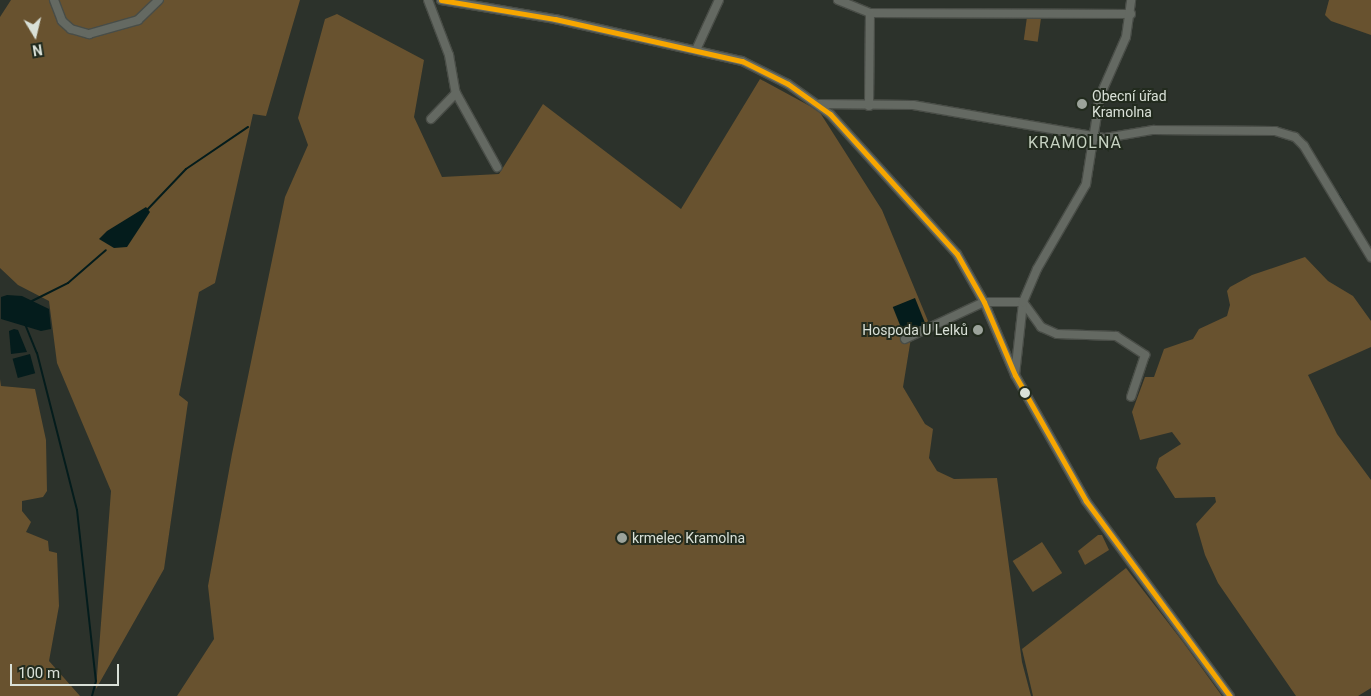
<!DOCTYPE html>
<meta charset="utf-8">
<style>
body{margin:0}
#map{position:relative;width:1371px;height:696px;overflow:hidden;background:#2c322b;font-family:Roboto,sans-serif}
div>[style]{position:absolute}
.green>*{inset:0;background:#68522f;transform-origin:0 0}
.water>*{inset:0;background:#041c1c;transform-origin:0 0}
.stream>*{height:2px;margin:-1px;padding:0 1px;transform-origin:1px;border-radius:1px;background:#041c1c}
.roads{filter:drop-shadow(1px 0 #494d47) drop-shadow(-1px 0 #494d47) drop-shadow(0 1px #494d47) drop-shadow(0 -1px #494d47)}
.minor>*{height:8px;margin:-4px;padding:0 4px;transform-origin:4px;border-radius:4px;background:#646962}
.bus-1>*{height:5px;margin:-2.5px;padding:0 2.5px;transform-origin:2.5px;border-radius:2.5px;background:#f7a600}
.dots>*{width:14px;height:14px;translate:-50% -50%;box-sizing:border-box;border:2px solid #222b1e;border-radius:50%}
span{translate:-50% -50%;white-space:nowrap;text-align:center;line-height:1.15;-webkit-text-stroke:4px #222b1e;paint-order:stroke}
.poi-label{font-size:14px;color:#d9e0d7}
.left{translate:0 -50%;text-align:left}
.right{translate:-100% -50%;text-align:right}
.quarter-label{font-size:16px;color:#c6d2c1;letter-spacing:1px}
.north{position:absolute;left:10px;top:10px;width:50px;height:50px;-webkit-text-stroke:4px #222b1e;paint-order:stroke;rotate:171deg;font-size:14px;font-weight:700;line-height:20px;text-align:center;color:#d9e0d7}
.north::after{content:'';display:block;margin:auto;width:18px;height:22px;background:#d9e0d7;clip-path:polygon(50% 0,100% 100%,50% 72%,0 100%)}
.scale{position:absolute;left:10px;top:664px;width:109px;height:22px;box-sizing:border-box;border:2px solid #d9e0d7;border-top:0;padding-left:6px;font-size:15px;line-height:18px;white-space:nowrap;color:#d9e0d7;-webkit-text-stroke:4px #222b1e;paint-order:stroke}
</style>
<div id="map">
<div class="green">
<i style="clip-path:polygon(11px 0,300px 0,266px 116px,253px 114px,215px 283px,199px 292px,179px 395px,188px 402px,164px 569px,96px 689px,111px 491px,57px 363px,49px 301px,18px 285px,0 268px,0 17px)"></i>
<i style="clip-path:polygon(1329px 0,1371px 0,1371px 35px,1331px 21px,1325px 15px)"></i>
<i style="clip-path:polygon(337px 14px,424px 60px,414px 117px,442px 177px,499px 174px,543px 104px,681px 209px,760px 79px,819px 111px,882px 210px,928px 321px,911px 338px,903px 387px,925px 424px,933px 429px,929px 458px,937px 471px,954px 479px,997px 478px,1022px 662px,1031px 696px,177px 696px,214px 639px,208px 586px,232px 454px,285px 197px,308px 145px,298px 118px,325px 19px)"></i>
<i style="left:1027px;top:17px;width:14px;height:23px;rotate:8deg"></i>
<i style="clip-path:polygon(1305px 257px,1328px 281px,1353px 296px,1371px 321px,1371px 347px,1308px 375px,1337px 434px,1371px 480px,1371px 688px,1358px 696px,1296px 696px,1218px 583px,1205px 555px,1196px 524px,1216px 502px,1215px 497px,1175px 498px,1156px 468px,1159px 458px,1181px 444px,1172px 432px,1140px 440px,1132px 412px,1145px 377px,1154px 377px,1164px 349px,1193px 339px,1199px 329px,1227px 316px,1230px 305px,1227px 291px,1230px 287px,1252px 275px)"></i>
<i style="clip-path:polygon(0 379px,1px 386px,35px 389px,46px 440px,47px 491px,43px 497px,22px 501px,22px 511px,31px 522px,26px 532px,48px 541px,49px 551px,57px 553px,59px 606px,49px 661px,80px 696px,0 696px)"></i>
<i style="clip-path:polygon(1098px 535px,1102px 535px,1109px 550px,1085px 565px,1078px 551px)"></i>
<i style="left:1042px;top:542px;width:37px;height:35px;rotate:57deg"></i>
<i style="clip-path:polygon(1126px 568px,1183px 642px,1222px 696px,1033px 696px,1022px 649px)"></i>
</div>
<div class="water">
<i style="clip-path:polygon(146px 207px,150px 212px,127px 247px,114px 248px,99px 239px,107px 231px)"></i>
<i style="clip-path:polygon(7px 295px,22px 296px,49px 309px,51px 329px,41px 331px,1px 319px,1px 297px)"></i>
<i style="left:915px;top:298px;width:29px;height:24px;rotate:68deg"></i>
<i style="clip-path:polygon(14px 329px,18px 330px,27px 352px,11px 354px,9px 331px)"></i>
<i style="left:30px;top:354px;width:20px;height:18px;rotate:75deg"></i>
</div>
<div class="stream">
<i style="left:1339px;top:195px;width:58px;rotate:59.9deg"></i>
<i style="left:146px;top:211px;width:58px;rotate:-46.4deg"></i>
<i style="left:186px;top:169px;width:75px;rotate:-34.1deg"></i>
<i style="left:32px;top:301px;width:40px;rotate:-26.6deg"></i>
<i style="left:68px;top:283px;width:50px;rotate:-41deg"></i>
<i style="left:25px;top:324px;width:31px;rotate:68deg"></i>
<i style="left:37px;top:353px;width:162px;rotate:75.7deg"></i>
<i style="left:77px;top:510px;width:172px;rotate:83.7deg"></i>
<i style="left:96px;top:681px;width:16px;rotate:105deg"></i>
</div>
<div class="roads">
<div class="minor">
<i style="left:54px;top:0;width:22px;rotate:69deg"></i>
<i style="left:62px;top:21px;width:12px;rotate:42deg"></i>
<i style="left:71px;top:29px;width:19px;rotate:16deg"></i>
<i style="left:89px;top:34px;width:51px;rotate:-15.9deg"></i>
<i style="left:138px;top:20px;width:29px;rotate:-44deg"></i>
<i style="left:428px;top:0;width:59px;rotate:69.1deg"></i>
<i style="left:449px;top:55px;width:39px;rotate:80deg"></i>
<i style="left:456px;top:93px;width:85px;rotate:61deg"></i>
<i style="left:441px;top:0;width:116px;rotate:9.5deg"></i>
<i style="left:555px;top:19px;width:192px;rotate:12.7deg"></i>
<i style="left:742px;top:61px;width:51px;rotate:26.6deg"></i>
<i style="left:788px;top:84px;width:52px;rotate:35.5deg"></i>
<i style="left:830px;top:114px;width:189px;rotate:47.8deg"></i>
<i style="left:957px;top:254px;width:55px;rotate:60.6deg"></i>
<i style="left:984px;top:302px;width:79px;rotate:67deg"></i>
<i style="left:1015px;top:375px;width:145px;rotate:60.6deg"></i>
<i style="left:1086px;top:501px;width:242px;rotate:53.6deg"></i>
<i style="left:838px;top:0;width:35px;rotate:22deg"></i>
<i style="left:870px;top:13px;width:261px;rotate:0.2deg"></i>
<i style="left:696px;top:50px;width:55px;rotate:-65.3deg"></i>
<i style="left:819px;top:104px;width:94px;rotate:0.6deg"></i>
<i style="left:913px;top:105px;width:195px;rotate:9.8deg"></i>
<i style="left:1105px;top:138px;width:49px;rotate:-9.5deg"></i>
<i style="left:1153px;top:130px;width:122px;rotate:0.5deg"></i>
<i style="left:1275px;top:131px;width:21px;rotate:17deg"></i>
<i style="left:1295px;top:137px;width:13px;rotate:45deg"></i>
<i style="left:1304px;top:146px;width:130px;rotate:58.9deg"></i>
<i style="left:869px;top:106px;width:93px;rotate:-89.4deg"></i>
<i style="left:431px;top:119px;width:36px;rotate:-46deg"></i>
<i style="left:905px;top:339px;width:87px;rotate:-25.1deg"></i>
<i style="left:984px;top:302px;width:39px"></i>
<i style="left:1023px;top:302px;width:31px;rotate:54deg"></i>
<i style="left:1041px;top:327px;width:17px;rotate:24deg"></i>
<i style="left:1057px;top:334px;width:59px;rotate:1.9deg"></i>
<i style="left:1116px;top:336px;width:35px;rotate:33deg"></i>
<i style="left:1145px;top:355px;width:44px;rotate:108.4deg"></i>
<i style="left:1015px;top:375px;width:73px;rotate:-83.7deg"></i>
<i style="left:1023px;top:302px;width:36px;rotate:-67deg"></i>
<i style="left:1037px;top:269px;width:98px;rotate:-60deg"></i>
<i style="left:1086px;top:184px;width:89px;rotate:-81deg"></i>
<i style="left:1100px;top:96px;width:64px;rotate:-66.2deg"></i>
<i style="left:1126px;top:37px;width:37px;rotate:-82deg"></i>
</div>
</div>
<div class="bus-1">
<i style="left:441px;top:0;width:116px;rotate:9.5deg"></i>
<i style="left:555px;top:19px;width:192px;rotate:12.7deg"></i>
<i style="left:742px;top:61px;width:51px;rotate:26.6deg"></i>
<i style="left:788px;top:84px;width:52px;rotate:35.5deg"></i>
<i style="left:830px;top:114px;width:189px;rotate:47.8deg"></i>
<i style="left:957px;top:254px;width:55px;rotate:60.6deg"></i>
<i style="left:984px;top:302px;width:79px;rotate:67deg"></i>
<i style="left:1015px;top:375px;width:145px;rotate:60.6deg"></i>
<i style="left:1086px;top:501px;width:242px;rotate:53.6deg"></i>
</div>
<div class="dots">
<i style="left:1082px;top:104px;background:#9ca39b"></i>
<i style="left:978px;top:330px;background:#9ca39b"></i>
<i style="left:1025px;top:393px;background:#d9e0d7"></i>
<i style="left:622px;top:538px;background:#9ca39b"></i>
</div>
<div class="poi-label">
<span class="left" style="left:1092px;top:104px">Obecní úřad<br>Kramolna</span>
<span class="right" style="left:968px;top:330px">Hospoda U Lelků</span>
<span class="left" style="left:632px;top:538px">krmelec Kramolna</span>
</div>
<div class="quarter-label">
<span style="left:1075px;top:143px">KRAMOLNA</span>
</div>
<div class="north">N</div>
<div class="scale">100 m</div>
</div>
